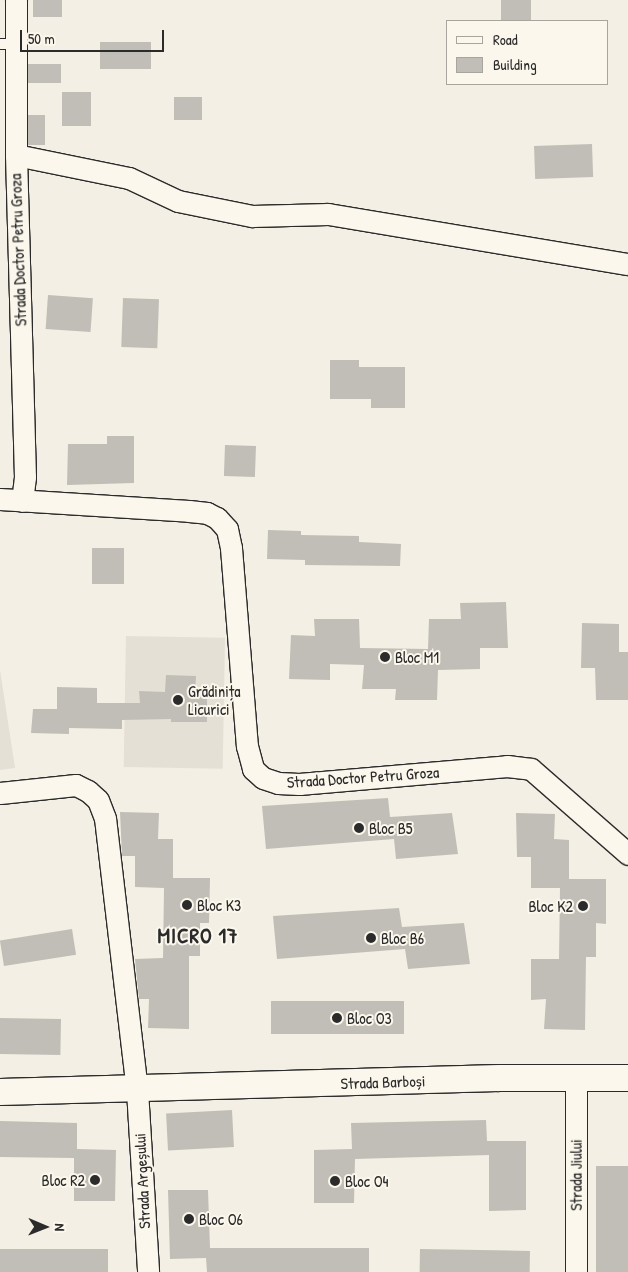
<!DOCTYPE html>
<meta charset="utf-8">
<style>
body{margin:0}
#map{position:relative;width:628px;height:1272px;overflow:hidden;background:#f3efe4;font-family:"Patrick Hand",sans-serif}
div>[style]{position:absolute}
.built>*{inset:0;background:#e4e0d6;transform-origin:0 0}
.building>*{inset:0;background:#c0beb6;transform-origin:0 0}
.roads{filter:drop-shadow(1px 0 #2b2b2b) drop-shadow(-1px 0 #2b2b2b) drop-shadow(0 1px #2b2b2b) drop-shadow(0 -1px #2b2b2b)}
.service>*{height:10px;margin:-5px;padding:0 5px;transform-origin:5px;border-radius:5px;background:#fbf7ec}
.minor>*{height:21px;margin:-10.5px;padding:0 10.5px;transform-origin:10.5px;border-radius:10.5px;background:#fbf7ec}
.tertiary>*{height:26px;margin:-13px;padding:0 13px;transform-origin:13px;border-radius:13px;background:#fbf7ec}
.dots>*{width:14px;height:14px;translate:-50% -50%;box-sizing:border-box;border:2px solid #fbf7ec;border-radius:50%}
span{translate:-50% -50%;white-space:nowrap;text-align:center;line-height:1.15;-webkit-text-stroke:4px #fbf7ec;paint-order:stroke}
.street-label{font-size:16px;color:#2b2b2b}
.poi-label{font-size:16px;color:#2b2b2b}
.left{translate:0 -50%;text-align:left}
.right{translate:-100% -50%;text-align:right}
.district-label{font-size:21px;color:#2b2b2b;font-weight:700;letter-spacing:1px}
.legend{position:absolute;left:446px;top:20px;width:162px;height:65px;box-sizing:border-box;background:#fbf7ec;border:1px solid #a8a59f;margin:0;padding:6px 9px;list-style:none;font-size:15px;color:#2b2b2b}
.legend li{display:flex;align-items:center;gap:10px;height:25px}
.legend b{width:25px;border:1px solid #a8a59f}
.north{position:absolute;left:20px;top:1202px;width:50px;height:50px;-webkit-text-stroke:4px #fbf7ec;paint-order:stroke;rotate:91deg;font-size:14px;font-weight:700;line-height:20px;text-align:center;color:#2b2b2b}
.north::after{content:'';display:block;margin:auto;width:18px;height:22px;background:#2b2b2b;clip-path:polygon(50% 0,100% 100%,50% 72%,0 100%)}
.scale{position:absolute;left:20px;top:30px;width:144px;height:22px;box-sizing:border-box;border:2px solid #2b2b2b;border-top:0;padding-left:6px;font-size:15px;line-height:18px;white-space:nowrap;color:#2b2b2b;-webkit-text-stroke:4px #fbf7ec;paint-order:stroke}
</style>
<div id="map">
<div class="built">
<i style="left:126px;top:636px;width:99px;height:131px;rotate:1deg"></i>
<i style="clip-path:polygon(0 670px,15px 768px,0 770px)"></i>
</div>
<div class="building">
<i style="left:33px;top:0;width:29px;height:17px"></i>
<i style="left:501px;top:0;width:30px;height:21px"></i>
<i style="left:100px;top:42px;width:51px;height:27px"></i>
<i style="left:28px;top:64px;width:33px;height:19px"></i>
<i style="left:62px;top:92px;width:29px;height:34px"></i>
<i style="left:174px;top:97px;width:28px;height:23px"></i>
<i style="left:28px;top:115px;width:17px;height:30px"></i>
<i style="left:592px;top:144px;width:33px;height:58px;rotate:88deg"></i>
<i style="left:48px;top:295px;width:45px;height:34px;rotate:4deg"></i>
<i style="left:123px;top:298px;width:36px;height:49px;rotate:2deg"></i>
<i style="clip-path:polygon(330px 360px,359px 360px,359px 367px,405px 367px,405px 408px,371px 408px,371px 399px,330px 399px)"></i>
<i style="clip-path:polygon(107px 436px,134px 436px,134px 483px,67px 485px,68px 444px,107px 444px)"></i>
<i style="left:225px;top:445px;width:31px;height:31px;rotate:2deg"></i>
<i style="clip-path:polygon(268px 530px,301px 531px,301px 535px,359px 536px,359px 542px,401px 544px,400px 566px,305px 565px,305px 560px,267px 559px)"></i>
<i style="left:92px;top:548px;width:32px;height:36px"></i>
<i style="clip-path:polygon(506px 602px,508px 648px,480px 648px,480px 669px,438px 670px,437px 700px,395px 700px,396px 689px,362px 689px,364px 665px,330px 664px,330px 680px,289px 679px,291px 635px,315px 636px,314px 619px,359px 619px,360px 648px,428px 649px,429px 619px,461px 619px,460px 603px)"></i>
<i style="clip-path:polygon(582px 623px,619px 624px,619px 652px,628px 652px,628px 700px,596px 700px,595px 668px,581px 668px)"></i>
<i style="clip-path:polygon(166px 675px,196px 676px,195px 695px,207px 695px,207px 722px,171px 722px,171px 719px,122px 720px,122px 729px,69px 728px,69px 734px,31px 733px,33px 709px,57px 709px,57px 687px,97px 688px,97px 703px,140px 703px,139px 691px,165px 692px)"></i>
<i style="clip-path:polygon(388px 798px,390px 817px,452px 813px,458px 854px,396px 859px,394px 839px,266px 849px,262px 806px)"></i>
<i style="clip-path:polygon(120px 812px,159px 813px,158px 839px,173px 839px,173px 878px,210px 878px,209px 923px,200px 923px,200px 956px,189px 956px,189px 1029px,148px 1028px,149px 999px,139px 999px,135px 959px,163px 958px,164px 888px,135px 887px,135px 856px,122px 856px)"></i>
<i style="clip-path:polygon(516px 813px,555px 814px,554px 839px,569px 840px,569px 879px,606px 879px,606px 924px,596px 923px,596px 957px,586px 957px,585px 1030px,544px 1029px,546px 999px,531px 1000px,531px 959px,559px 959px,560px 888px,531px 888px,531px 857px,517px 857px)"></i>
<i style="clip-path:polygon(399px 908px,402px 927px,464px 923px,470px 964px,408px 969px,405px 949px,277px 959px,273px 916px)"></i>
<i style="left:72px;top:929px;width:26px;height:73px;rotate:81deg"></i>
<i style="left:404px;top:1001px;width:33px;height:133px;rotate:90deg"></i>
<i style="left:0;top:1018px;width:61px;height:36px;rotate:1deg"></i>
<i style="left:232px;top:1110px;width:37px;height:66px;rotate:87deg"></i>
<i style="clip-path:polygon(486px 1120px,487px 1141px,526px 1141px,526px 1210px,489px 1211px,489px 1155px,355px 1159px,354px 1203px,314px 1203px,314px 1150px,352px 1149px,351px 1123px)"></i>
<i style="clip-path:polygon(0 1121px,77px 1123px,77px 1149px,116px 1150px,115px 1201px,74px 1201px,74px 1158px,0 1157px)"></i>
<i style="left:596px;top:1166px;width:32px;height:106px"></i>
<i style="clip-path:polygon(168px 1190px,208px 1190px,210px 1248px,369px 1248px,369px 1272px,207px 1272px,206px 1258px,170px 1259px)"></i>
<i style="left:0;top:1249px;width:108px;height:23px"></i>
<i style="left:420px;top:1249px;width:110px;height:23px;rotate:1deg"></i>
</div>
<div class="roads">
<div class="service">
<i style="left:0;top:44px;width:16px"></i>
</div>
<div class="minor">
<i style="left:16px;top:0;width:155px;rotate:90deg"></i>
<i style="left:16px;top:155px;width:322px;rotate:88.4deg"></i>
<i style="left:25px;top:477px;width:24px;rotate:97deg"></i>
<i style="left:16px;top:155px;width:115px;rotate:11.5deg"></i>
<i style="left:129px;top:178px;width:54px;rotate:25.1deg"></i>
<i style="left:178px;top:201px;width:76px;rotate:11.5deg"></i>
<i style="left:252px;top:216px;width:76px;rotate:-1.5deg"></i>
<i style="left:328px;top:214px;width:304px;rotate:9.5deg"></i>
<i style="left:0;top:499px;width:189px;rotate:3.6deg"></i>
<i style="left:189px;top:511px;width:18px;rotate:6deg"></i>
<i style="left:207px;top:513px;width:11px;rotate:27deg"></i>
<i style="left:217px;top:518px;width:15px;rotate:48deg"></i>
<i style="left:227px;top:529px;width:19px;rotate:78deg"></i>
<i style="left:231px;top:548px;width:199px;rotate:85.4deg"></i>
<i style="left:247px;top:746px;width:24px;rotate:75deg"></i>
<i style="left:253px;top:769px;width:13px;rotate:42deg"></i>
<i style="left:263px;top:778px;width:16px;rotate:18deg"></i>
<i style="left:278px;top:783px;width:21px;rotate:3deg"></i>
<i style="left:299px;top:784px;width:209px;rotate:-4.9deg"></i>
<i style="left:507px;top:766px;width:24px;rotate:7deg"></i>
<i style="left:531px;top:769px;width:129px;rotate:41.2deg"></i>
<i style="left:0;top:793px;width:76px;rotate:-6deg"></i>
<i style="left:76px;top:785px;width:13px;rotate:27deg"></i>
<i style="left:88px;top:791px;width:13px;rotate:42deg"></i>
<i style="left:98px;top:800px;width:19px;rotate:69deg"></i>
<i style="left:105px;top:818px;width:274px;rotate:83.3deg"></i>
<i style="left:137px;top:1090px;width:182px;rotate:86.5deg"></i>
<i style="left:576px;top:1272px;width:194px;rotate:-90deg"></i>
</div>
<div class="tertiary">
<i style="left:0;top:1092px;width:500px;rotate:-1.6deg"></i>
<i style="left:500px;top:1078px;width:128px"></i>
</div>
</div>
<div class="dots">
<i style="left:385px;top:657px;background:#2b2b2b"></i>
<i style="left:178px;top:700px;background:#2b2b2b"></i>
<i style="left:359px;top:828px;background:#2b2b2b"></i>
<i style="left:187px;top:905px;background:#2b2b2b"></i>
<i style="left:583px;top:906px;background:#2b2b2b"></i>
<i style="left:371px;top:938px;background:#2b2b2b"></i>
<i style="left:337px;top:1018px;background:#2b2b2b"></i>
<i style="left:95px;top:1180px;background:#2b2b2b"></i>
<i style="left:335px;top:1181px;background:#2b2b2b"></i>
<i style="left:189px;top:1219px;background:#2b2b2b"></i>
</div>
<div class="street-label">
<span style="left:18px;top:250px;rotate:-92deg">Strada Doctor Petru Groza</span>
<span style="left:363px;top:777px;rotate:-4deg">Strada Doctor Petru Groza</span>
<span style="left:383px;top:1082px;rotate:-2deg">Strada Barboși</span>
<span style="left:576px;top:1175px;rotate:-90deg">Strada Jiului</span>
<span style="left:142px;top:1181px;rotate:-93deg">Strada Argeșului</span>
</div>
<div class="poi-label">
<span class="left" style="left:395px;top:657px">Bloc M1</span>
<span class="left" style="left:188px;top:700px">Grădinița<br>Licurici</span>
<span class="left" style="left:369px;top:828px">Bloc B5</span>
<span class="left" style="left:197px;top:905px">Bloc K3</span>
<span class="right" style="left:573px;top:906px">Bloc K2</span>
<span class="left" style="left:381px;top:938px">Bloc B6</span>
<span class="left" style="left:347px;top:1018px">Bloc O3</span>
<span class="right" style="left:85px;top:1180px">Bloc R2</span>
<span class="left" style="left:345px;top:1181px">Bloc O4</span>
<span class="left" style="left:199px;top:1219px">Bloc O6</span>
</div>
<div class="district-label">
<span style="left:198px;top:936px">MICRO 17</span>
</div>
<ul class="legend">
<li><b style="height:6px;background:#fbf7ec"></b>Road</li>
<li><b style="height:14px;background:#c0beb6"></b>Building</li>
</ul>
<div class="north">N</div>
<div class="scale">50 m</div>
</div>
